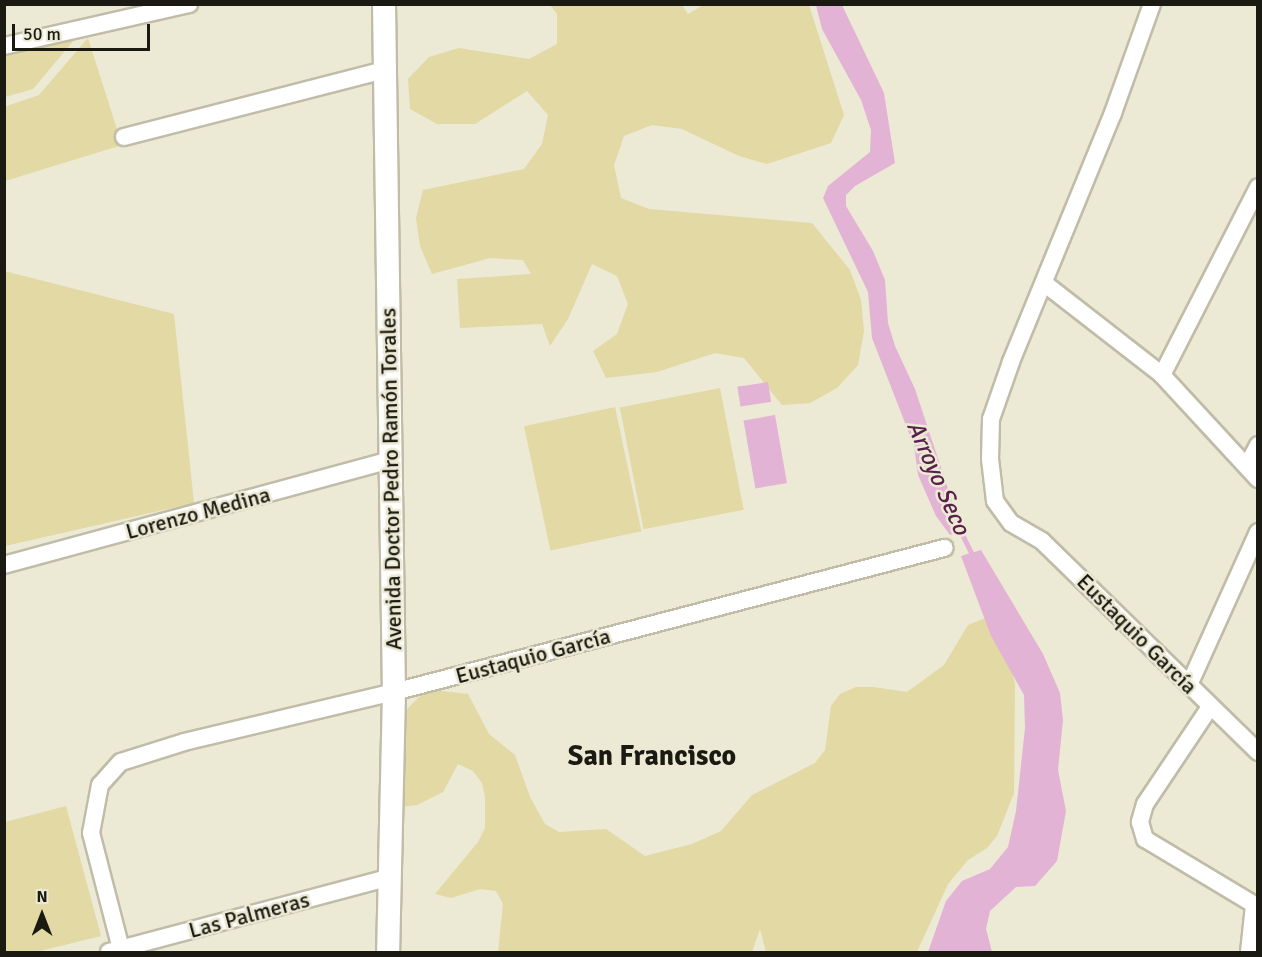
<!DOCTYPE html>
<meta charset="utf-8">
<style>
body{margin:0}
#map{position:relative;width:1262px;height:957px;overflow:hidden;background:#ece9d4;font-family:Signika,sans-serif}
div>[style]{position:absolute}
.green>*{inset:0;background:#e2d9a5;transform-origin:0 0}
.water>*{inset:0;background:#e3b3d5;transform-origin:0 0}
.stream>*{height:5px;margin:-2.5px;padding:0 2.5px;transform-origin:2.5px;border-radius:2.5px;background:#e3b3d5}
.roads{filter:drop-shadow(2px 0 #c0bca8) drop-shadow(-2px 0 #c0bca8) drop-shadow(0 2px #c0bca8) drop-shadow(0 -2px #c0bca8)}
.street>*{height:16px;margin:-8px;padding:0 8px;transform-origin:8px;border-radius:8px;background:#fff}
.secondary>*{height:22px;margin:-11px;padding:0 11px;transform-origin:11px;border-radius:11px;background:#fff}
span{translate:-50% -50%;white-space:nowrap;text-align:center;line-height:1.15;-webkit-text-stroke:5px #ece9d4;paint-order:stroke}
.street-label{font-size:22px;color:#1b1a12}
.water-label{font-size:24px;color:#59204c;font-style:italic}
.district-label{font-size:28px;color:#1b1a12;font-weight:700}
.frame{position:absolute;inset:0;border:6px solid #1b1a12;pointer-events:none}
.north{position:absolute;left:12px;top:885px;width:60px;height:60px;-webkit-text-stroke:4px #ece9d4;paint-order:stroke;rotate:0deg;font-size:16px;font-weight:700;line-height:24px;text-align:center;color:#1b1a12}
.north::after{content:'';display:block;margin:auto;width:21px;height:27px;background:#1b1a12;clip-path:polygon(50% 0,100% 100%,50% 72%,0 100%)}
.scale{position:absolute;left:12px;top:24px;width:138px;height:27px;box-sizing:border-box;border:3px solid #1b1a12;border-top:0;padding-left:8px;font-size:18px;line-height:21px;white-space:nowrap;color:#1b1a12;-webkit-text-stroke:4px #ece9d4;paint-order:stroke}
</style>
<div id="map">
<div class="green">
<i style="clip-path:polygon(550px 5px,682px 5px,688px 14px,703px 5px,809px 5px,844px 115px,831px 143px,767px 164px,739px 156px,682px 129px,652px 125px,624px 136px,614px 165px,621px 198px,649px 209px,812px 223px,850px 270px,861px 300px,864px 331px,858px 365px,837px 388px,810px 403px,782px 405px,744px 358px,715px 353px,657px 372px,606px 378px,593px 351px,617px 334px,628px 304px,617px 276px,592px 264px,568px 319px,550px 346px,542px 324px,460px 328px,457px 279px,531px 274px,523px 260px,490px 258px,432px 274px,420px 246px,416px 218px,423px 190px,524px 169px,542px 144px,548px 115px,527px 91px,475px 124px,437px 124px,410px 109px,408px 79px,429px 57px,459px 48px,529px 59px,557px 44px,557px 14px)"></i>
<i style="clip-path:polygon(88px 38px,122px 145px,5px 181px,4px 107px,39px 95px)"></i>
<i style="clip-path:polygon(75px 39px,33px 89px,5px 97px,5px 56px)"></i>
<i style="clip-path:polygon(4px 271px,174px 314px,194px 503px,5px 546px)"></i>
<i style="left:720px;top:388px;width:124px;height:102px;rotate:79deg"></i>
<i style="left:615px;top:407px;width:127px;height:93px;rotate:78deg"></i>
<i style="clip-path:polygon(998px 613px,1015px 684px,1014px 793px,997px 836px,987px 848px,968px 860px,948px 884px,917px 952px,766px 952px,760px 929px,752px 952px,498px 952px,503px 904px,496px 891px,480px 889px,451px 898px,435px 894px,478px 842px,485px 828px,485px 797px,482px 783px,473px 771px,458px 764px,443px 792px,417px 805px,401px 807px,390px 769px,408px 708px,419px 697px,434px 690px,468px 694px,489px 734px,515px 755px,530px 797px,545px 824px,559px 832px,606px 829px,645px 856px,692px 844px,721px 831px,752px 795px,815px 763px,825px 750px,831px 706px,840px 694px,856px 687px,873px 687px,907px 692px,944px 665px,968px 625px)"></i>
<i style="clip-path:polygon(66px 806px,101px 936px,36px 952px,5px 952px,5px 822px)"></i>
</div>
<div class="water">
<i style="clip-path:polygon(816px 5px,842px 5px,884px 93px,895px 163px,855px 186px,846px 195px,846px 206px,873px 251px,885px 280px,888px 323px,895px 346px,915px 389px,956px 513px,967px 530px,950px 535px,936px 516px,918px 475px,914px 446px,872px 338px,868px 292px,823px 198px,828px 186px,870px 152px,871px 130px,861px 100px,822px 29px)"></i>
<i style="left:768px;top:382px;width:20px;height:31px;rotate:81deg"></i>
<i style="left:775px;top:415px;width:69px;height:32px;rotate:80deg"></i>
<i style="clip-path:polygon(981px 550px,1043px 654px,1060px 693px,1063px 720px,1058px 770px,1066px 811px,1057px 861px,1035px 886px,1016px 887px,990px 911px,986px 929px,992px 952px,928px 952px,946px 901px,962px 881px,990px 869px,1008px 847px,1016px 811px,1025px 728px,1024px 695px,991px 636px,961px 556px)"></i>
</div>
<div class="stream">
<i style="left:959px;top:528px;width:32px;rotate:64deg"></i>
</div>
<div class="roads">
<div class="street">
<i style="left:1152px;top:4px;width:116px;rotate:109.7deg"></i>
<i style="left:1113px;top:113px;width:269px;rotate:112.3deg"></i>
<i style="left:1011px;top:362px;width:60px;rotate:109.3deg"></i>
<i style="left:991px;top:419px;width:40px;rotate:91.4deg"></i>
<i style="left:990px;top:459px;width:42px;rotate:83.2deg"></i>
<i style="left:995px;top:501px;width:27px;rotate:54deg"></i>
<i style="left:1011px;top:523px;width:36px;rotate:30deg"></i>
<i style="left:1042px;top:541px;width:302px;rotate:44.3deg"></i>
<i style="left:4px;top:46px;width:190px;rotate:-12.8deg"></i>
<i style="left:124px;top:137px;width:269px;rotate:-14.4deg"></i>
<i style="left:1044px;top:283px;width:150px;rotate:37.9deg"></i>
<i style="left:1162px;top:375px;width:142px;rotate:47.3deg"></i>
<i style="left:1162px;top:375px;width:211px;rotate:-62.9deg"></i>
<i style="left:1247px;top:466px;width:24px;rotate:-62deg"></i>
<i style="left:4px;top:565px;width:401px;rotate:-15.2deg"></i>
<i style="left:1189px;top:685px;width:168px;rotate:-65.7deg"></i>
<i style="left:1210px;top:707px;width:117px;rotate:123.8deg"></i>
<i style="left:1145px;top:804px;width:19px;rotate:106deg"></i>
<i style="left:1140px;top:822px;width:18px;rotate:74deg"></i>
<i style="left:1145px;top:839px;width:132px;rotate:31deg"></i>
<i style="left:121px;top:949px;width:120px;rotate:-104.5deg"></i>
<i style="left:91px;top:833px;width:49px;rotate:-79.4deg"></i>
<i style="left:100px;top:785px;width:31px;rotate:-48deg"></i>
<i style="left:121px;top:762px;width:66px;rotate:-17.6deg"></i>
<i style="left:184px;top:742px;width:216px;rotate:-13.4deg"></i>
<i style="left:394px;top:692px;width:569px;rotate:-14.67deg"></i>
<i style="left:109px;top:952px;width:291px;rotate:-14.9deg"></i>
<i style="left:1249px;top:952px;width:47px;rotate:-83.9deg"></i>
</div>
<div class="secondary">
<i style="left:384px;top:4px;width:688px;rotate:89.17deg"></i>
<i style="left:394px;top:692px;width:260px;rotate:91.3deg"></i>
</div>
</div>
<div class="street-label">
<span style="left:391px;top:479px;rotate:-91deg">Avenida Doctor Pedro Ramón Torales</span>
<span style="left:198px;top:513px;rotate:-15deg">Lorenzo Medina</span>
<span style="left:1137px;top:634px;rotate:45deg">Eustaquio García</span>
<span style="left:533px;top:656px;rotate:-15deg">Eustaquio García</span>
<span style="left:249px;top:915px;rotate:-15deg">Las Palmeras</span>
</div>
<div class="water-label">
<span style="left:938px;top:478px;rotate:66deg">Arroyo Seco</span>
</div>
<div class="district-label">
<span style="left:652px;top:756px">San Francisco</span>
</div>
<div class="frame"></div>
<div class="north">N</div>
<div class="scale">50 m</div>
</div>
